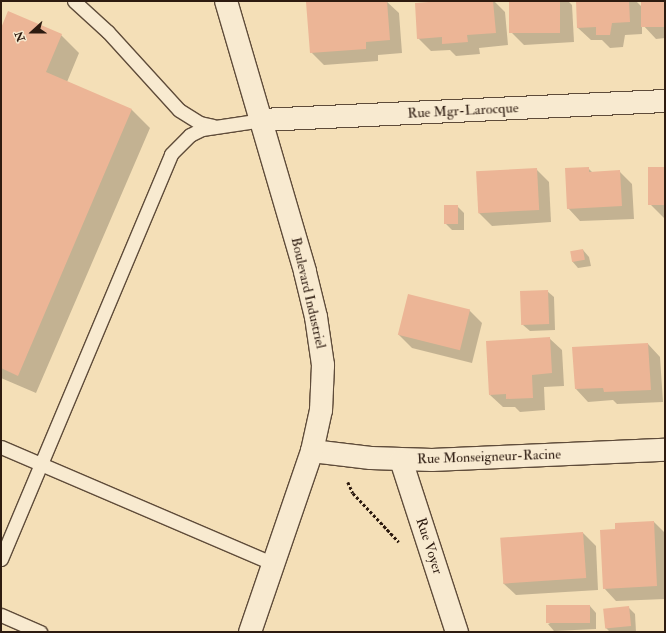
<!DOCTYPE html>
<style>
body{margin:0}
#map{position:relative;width:666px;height:633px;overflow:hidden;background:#f4dfb7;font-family:"IM FELL Double Pica",serif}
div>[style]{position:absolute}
.shadow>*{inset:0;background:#0003}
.building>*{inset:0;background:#ecb596;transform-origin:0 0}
.path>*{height:2.5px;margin-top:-1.25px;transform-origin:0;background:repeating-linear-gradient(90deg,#2d1b10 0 3px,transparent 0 5px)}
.roads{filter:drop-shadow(1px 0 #5f4c3a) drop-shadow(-1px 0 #5f4c3a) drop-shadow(0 1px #5f4c3a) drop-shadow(0 -1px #5f4c3a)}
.lane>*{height:13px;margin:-6.5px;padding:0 6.5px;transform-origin:6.5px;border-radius:6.5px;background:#f8ead0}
.street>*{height:22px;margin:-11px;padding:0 11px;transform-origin:11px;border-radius:11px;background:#f8ead0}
.secondary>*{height:22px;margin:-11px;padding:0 11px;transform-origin:11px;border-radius:11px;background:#f8ead0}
span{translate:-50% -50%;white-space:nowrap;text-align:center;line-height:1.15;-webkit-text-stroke:4px #f8ead0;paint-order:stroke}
.street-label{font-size:14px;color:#2d1b10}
.frame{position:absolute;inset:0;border:2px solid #2d1b10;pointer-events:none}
.north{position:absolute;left:12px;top:12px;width:40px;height:40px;-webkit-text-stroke:3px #f8ead0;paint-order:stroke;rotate:249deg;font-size:11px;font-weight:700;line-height:16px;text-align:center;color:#2d1b10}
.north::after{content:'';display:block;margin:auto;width:14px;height:18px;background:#2d1b10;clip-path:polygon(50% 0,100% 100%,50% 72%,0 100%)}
</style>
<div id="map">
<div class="shadow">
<i style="clip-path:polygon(331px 1px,386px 1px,399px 13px,402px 53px,378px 55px,378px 61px,324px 65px,311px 52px,307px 3px)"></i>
<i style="clip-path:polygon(450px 1px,494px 1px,505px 12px,508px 45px,479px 48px,480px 54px,456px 56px,450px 50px,431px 51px,418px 38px)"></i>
<i style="clip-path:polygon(510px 1px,568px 1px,572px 5px,574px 42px,524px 45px,511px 32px)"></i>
<i style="clip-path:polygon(577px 1px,636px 1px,642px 7px,642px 1px,665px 1px,665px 38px,656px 39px,642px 24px,642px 34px,625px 35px,623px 47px,610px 48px,602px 40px,591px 40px,578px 28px)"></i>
<i style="clip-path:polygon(1px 30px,61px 35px,79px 53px,67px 82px,132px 110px,150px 128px,36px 393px,1px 378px)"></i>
<i style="clip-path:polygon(588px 168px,593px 173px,620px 172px,632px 184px,634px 219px,580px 221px,568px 208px)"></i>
<i style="clip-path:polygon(665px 168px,665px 218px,664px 218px,651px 205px)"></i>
<i style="clip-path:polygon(536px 169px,549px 182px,551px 222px,492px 226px,479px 213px)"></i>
<i style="clip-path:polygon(457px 206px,464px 213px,464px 230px,452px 230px,446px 224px)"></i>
<i style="clip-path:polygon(583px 250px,589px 257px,591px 266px,578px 268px,572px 261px)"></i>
<i style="clip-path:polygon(547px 291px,554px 297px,555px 330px,530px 331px,523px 325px)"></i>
<i style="clip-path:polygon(469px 310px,482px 323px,472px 363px,412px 348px,399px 335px)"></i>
<i style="clip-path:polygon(549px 338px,562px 350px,564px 386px,544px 387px,545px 410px,520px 412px,515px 407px,503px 407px,490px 395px)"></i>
<i style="clip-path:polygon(648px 344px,660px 357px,663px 402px,617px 404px,613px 400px,588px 402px,576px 389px)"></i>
<i style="clip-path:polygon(654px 522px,665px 533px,665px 599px,616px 601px,604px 588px,616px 530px)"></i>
<i style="clip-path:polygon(583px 533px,596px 546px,598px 590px,516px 595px,503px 583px)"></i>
<i style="clip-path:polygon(590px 606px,596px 613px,596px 629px,554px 631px,548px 624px)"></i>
<i style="clip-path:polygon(628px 607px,635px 614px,636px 632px,610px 632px,606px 628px)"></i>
</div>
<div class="building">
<i style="clip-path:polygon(387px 1px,390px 40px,366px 42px,366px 49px,310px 53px,306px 2px)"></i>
<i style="clip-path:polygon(442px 1px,493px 1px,496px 33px,467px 35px,468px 42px,442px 44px,442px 37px,417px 39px,415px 3px)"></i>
<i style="left:509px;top:1px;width:51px;height:32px"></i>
<i style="clip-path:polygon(576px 1px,629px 1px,630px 22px,612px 23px,610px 35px,596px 35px,596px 27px,577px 28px)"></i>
<i style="left:641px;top:1px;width:24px;height:26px"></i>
<i style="clip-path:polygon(8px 11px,62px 34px,46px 72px,132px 109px,18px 376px,1px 368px,1px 28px)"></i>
<i style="clip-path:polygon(589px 167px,589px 172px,620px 170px,622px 206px,567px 209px,565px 168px)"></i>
<i style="left:665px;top:167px;width:38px;height:17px;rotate:90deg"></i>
<i style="left:537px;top:168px;width:42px;height:61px;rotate:87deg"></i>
<i style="left:458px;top:205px;width:19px;height:14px;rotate:90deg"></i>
<i style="left:583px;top:249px;width:11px;height:13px;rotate:80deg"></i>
<i style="left:548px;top:290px;width:34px;height:28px;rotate:88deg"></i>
<i style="left:408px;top:294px;width:64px;height:42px;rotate:14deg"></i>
<i style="clip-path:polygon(550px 337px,552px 373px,532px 375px,533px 398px,506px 399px,506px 394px,489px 395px,486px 341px)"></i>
<i style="clip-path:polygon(648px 343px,651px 390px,604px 392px,603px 388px,575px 389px,572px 347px)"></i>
<i style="clip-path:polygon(654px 521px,657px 586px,603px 589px,600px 530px,615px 529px,615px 523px)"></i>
<i style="left:583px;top:532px;width:46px;height:83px;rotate:86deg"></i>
<i style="left:590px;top:605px;width:18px;height:44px;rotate:90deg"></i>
<i style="left:629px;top:606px;width:20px;height:26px;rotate:84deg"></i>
</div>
<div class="path">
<i style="left:348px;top:482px;width:12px;rotate:66deg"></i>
<i style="left:353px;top:493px;width:67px;rotate:46.8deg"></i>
</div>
<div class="roads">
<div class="lane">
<i style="left:74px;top:1px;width:46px;rotate:42.4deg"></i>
<i style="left:108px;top:32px;width:105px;rotate:47.7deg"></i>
<i style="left:179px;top:110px;width:25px;rotate:32deg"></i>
<i style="left:200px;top:123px;width:13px;rotate:13deg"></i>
<i style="left:1px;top:447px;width:297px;rotate:23.2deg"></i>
<i style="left:1px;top:559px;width:439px;rotate:-67.2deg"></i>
<i style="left:171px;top:154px;width:27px;rotate:-45deg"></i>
<i style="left:190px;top:135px;width:13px;rotate:-27deg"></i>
<i style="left:202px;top:129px;width:61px;rotate:-8.5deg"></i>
<i style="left:1px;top:615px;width:43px;rotate:23.6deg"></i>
</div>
<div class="street">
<i style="left:262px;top:120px;width:403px;rotate:-2.7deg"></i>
<i style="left:312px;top:451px;width:59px;rotate:6.8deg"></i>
<i style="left:371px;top:458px;width:61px;rotate:1.9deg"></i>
<i style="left:432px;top:460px;width:233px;rotate:-2.5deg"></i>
<i style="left:401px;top:460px;width:181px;rotate:72deg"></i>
</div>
<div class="secondary">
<i style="left:226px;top:1px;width:282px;rotate:73.7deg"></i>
<i style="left:305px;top:272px;width:46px;rotate:76.3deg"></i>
<i style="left:316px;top:317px;width:49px;rotate:81.7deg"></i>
<i style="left:323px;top:365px;width:45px;rotate:92.5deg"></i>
<i style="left:321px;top:410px;width:42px;rotate:102.4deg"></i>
<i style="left:312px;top:451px;width:191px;rotate:108.9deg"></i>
</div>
</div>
<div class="street-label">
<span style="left:463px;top:111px;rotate:-3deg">Rue Mgr-Larocque</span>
<span style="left:308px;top:293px;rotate:77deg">Boulevard Industriel</span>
<span style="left:489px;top:457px;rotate:-2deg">Rue Monseigneur-Racine</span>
<span style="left:429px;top:546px;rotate:72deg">Rue Voyer</span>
</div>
<div class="frame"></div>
<div class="north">N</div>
</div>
